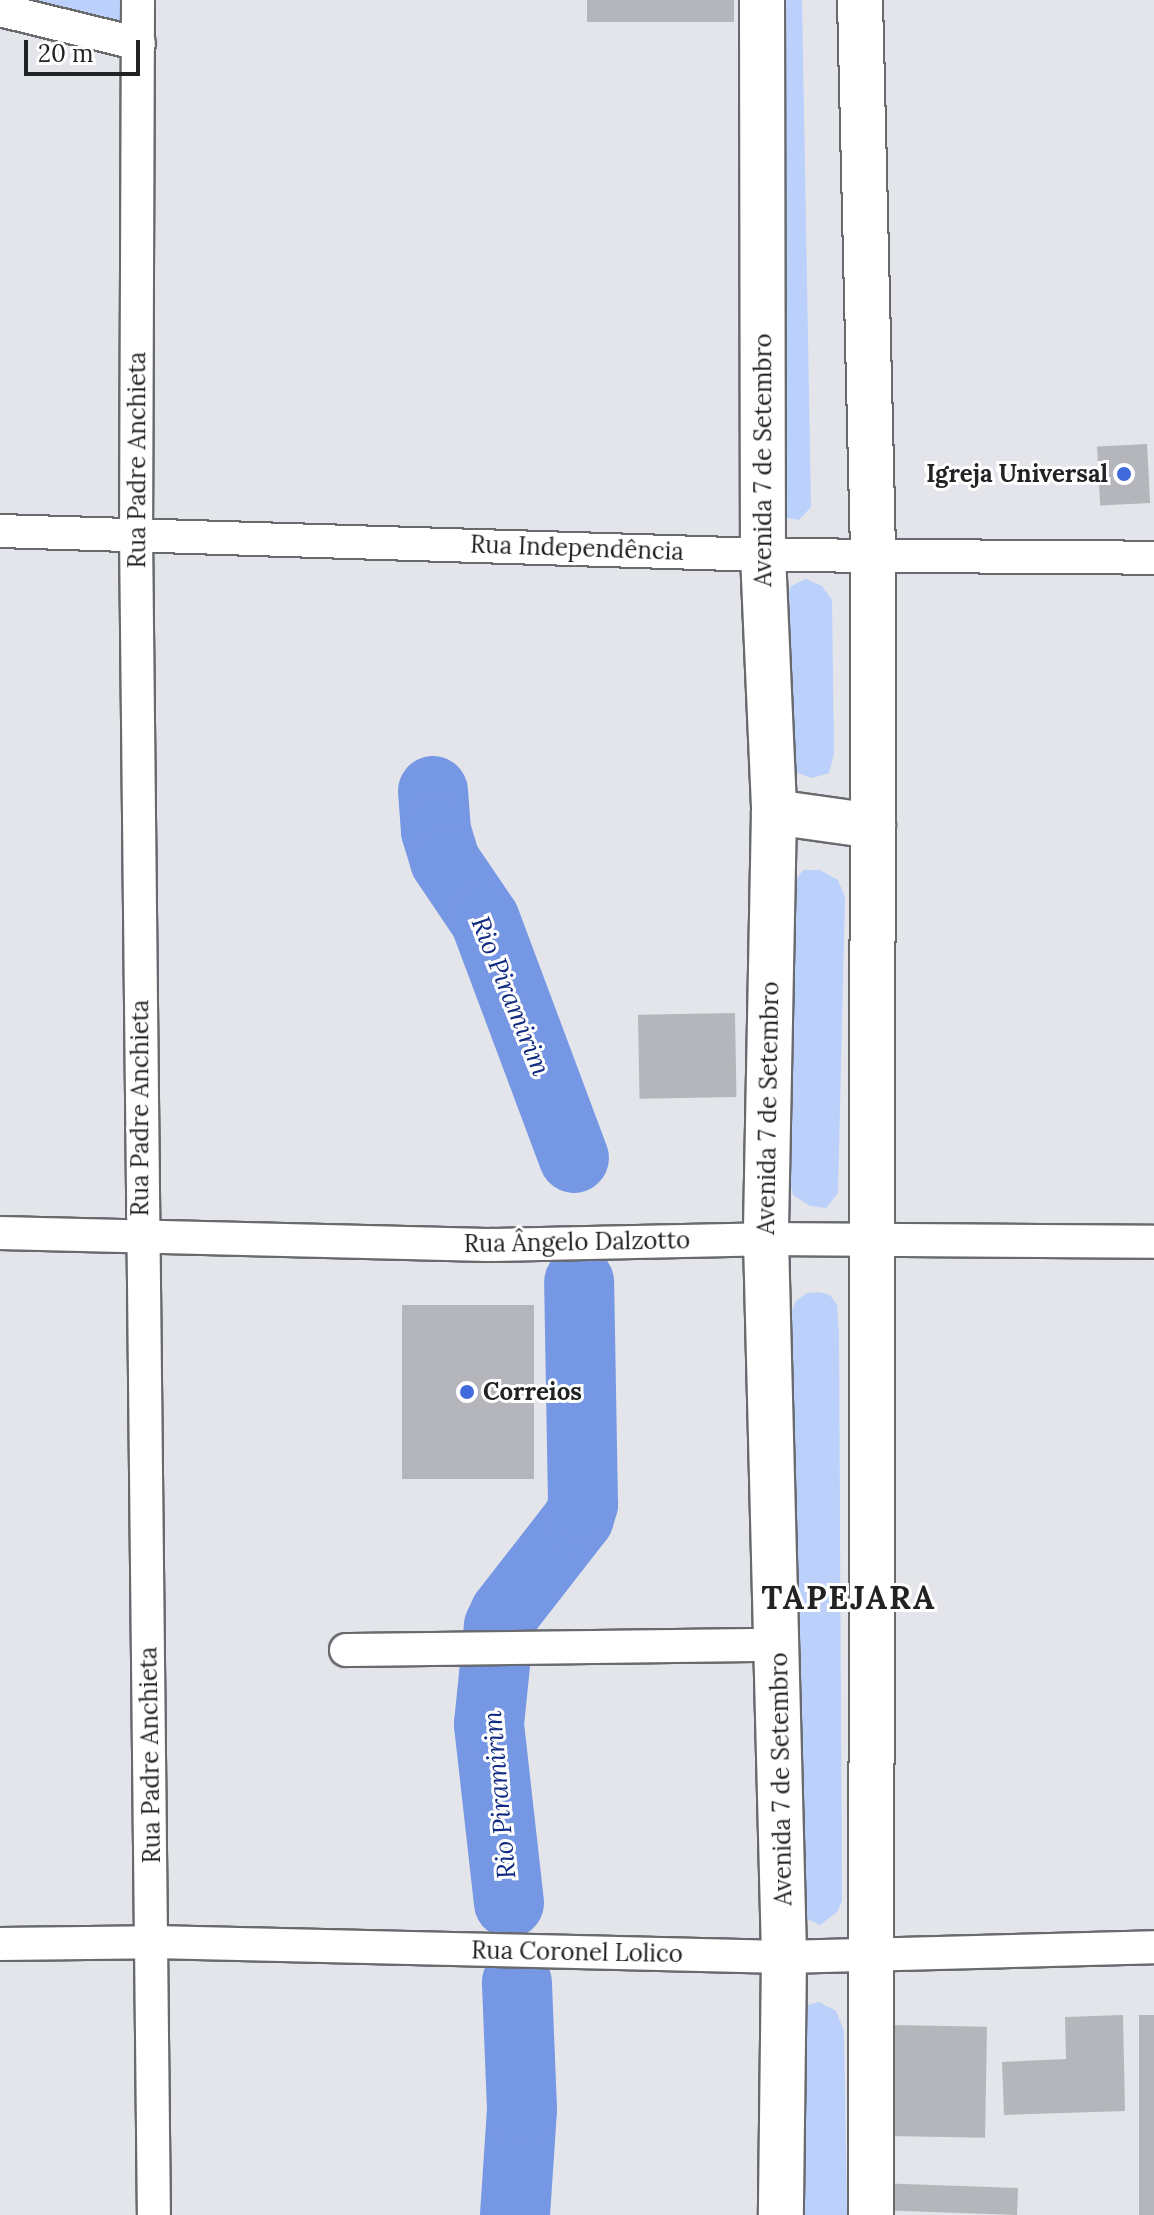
<!DOCTYPE html>
<meta charset="utf-8">
<style>
body{margin:0}
#map{position:relative;width:1154px;height:2215px;overflow:hidden;background:#e3e5ea;font-family:Lora,serif}
div>[style]{position:absolute}
.green>*{inset:0;background:#bcd0fc}
.river>*{height:70px;margin:-35px;padding:0 35px;transform-origin:35px;border-radius:35px;background:#7697e4}
.building>*{inset:0;background:#b4b6bb;transform-origin:0 0}
.roads{filter:drop-shadow(2px 0 #686a6e) drop-shadow(-2px 0 #686a6e) drop-shadow(0 2px #686a6e) drop-shadow(0 -2px #686a6e)}
.street>*{height:32px;margin:-16px;padding:0 16px;transform-origin:16px;border-radius:16px;background:#fff}
.secondary>*{height:44px;margin:-22px;padding:0 22px;transform-origin:22px;border-radius:22px;background:#fff}
.dots>*{width:22px;height:22px;translate:-50% -50%;box-sizing:border-box;border:4px solid #fff;border-radius:50%}
span{translate:-50% -50%;white-space:nowrap;text-align:center;line-height:1.15;-webkit-text-stroke:6px #fff;paint-order:stroke}
.street-label{font-size:24px;color:#212223}
.poi-label{font-size:24px;color:#212223;font-weight:700}
.right{translate:-100% -50%;text-align:right}
.left{translate:0 -50%;text-align:left}
.water-label{font-size:26px;color:#112b82;font-style:italic}
.district-label{font-size:32px;color:#212223;font-weight:700;letter-spacing:2px}
.scale{position:absolute;left:24px;top:40px;width:116px;height:36px;box-sizing:border-box;border:4px solid #212223;border-top:0;padding-left:10px;font-size:24px;line-height:28px;white-space:nowrap;color:#212223;-webkit-text-stroke:6px #fff;paint-order:stroke}
</style>
<div id="map">
<div class="green">
<i style="clip-path:polygon(0 0,139px 0,139px 34px)"></i>
<i style="clip-path:polygon(766px 0,802px 0,811px 507px,799px 520px,781px 517px)"></i>
<i style="clip-path:polygon(806px 579px,822px 586px,832px 600px,834px 754px,829px 773px,812px 778px,795px 772px,789px 756px,785px 605px,791px 586px)"></i>
<i style="clip-path:polygon(803px 870px,820px 870px,838px 880px,845px 897px,838px 1193px,826px 1208px,810px 1206px,793px 1195px,789px 1178px,788px 901px,793px 884px)"></i>
<i style="clip-path:polygon(819px 1292px,830px 1295px,837px 1305px,839px 1334px,842px 1901px,837px 1912px,820px 1925px,799px 1915px,792px 1902px,790px 1314px,796px 1301px,807px 1293px)"></i>
<i style="clip-path:polygon(819px 2002px,836px 2011px,844px 2031px,847px 2215px,795px 2215px,803px 2006px)"></i>
</div>
<div class="river">
<i style="left:433px;top:791px;width:40px;rotate:85.7deg"></i>
<i style="left:436px;top:831px;width:31px;rotate:73deg"></i>
<i style="left:445px;top:861px;width:71px;rotate:55.9deg"></i>
<i style="left:485px;top:920px;width:254px;rotate:69.5deg"></i>
<i style="left:509px;top:1903px;width:180px;rotate:-96.4deg"></i>
<i style="left:489px;top:1724px;width:99px;rotate:-84.2deg"></i>
<i style="left:499px;top:1626px;width:14px;rotate:-65deg"></i>
<i style="left:505px;top:1613px;width:120px;rotate:-52.1deg"></i>
<i style="left:579px;top:1518px;width:15px;rotate:-74deg"></i>
<i style="left:583px;top:1504px;width:222px;rotate:-91deg"></i>
<i style="left:515px;top:2215px;width:106px;rotate:-86.2deg"></i>
<i style="left:522px;top:2109px;width:127px;rotate:-92.3deg"></i>
</div>
<div class="building">
<i style="left:587px;top:0;width:147px;height:22px"></i>
<i style="left:1147px;top:444px;width:59px;height:50px;rotate:87deg"></i>
<i style="left:735px;top:1013px;width:84px;height:97px;rotate:89deg"></i>
<i style="left:402px;top:1305px;width:132px;height:174px"></i>
<i style="clip-path:polygon(1123px 2015px,1125px 2111px,1004px 2115px,1002px 2062px,1066px 2059px,1065px 2017px)"></i>
<i style="left:1139px;top:2015px;width:15px;height:200px"></i>
<i style="left:892px;top:2025px;width:95px;height:111px;rotate:1deg"></i>
<i style="left:1018px;top:2188px;width:27px;height:135px;rotate:92deg"></i>
</div>
<div class="roads">
<div class="street">
<i style="left:138px;top:0;width:533px;rotate:90.21deg"></i>
<i style="left:136px;top:533px;width:1682px;rotate:89.39deg"></i>
<i style="left:0;top:10px;width:143px;rotate:13.7deg"></i>
<i style="left:0;top:531px;width:763px;rotate:1.8deg"></i>
<i style="left:763px;top:555px;width:391px;rotate:0.4deg"></i>
<i style="left:0;top:1233px;width:488px;rotate:1.4deg"></i>
<i style="left:488px;top:1245px;width:278px;rotate:-1.2deg"></i>
<i style="left:766px;top:1239px;width:388px;rotate:0.4deg"></i>
<i style="left:346px;top:1650px;width:433px;rotate:-0.7deg"></i>
<i style="left:0;top:1944px;width:153px;rotate:-0.7deg"></i>
<i style="left:153px;top:1942px;width:631px;rotate:1.36deg"></i>
<i style="left:784px;top:1957px;width:370px;rotate:-1.5deg"></i>
</div>
<div class="secondary">
<i style="left:762px;top:0;width:555px;rotate:89.9deg"></i>
<i style="left:763px;top:555px;width:257px;rotate:87.5deg"></i>
<i style="left:774px;top:812px;width:427px;rotate:91.1deg"></i>
<i style="left:766px;top:1239px;width:718px;rotate:88.56deg"></i>
<i style="left:784px;top:1957px;width:258px;rotate:90.7deg"></i>
<i style="left:860px;top:0;width:553px;rotate:88.65deg"></i>
<i style="left:873px;top:553px;width:1662px;rotate:90.07deg"></i>
<i style="left:774px;top:812px;width:100px;rotate:8deg"></i>
</div>
</div>
<div class="dots">
<i style="left:1124px;top:474px;background:#416bdd"></i>
<i style="left:467px;top:1392px;background:#416bdd"></i>
</div>
<div class="street-label">
<span style="left:137px;top:460px;rotate:-90deg">Rua Padre Anchieta</span>
<span style="left:763px;top:460px;rotate:-90deg">Avenida 7 de Setembro</span>
<span style="left:577px;top:548px;rotate:2deg">Rua Independência</span>
<span style="left:140px;top:1108px;rotate:-90deg">Rua Padre Anchieta</span>
<span style="left:768px;top:1108px;rotate:-89deg">Avenida 7 de Setembro</span>
<span style="left:577px;top:1242px;rotate:-1deg">Rua Ângelo Dalzotto</span>
<span style="left:150px;top:1755px;rotate:-91deg">Rua Padre Anchieta</span>
<span style="left:781px;top:1779px;rotate:-91deg">Avenida 7 de Setembro</span>
<span style="left:577px;top:1952px;rotate:1deg">Rua Coronel Lolico</span>
</div>
<div class="poi-label">
<span class="right" style="left:1108px;top:474px">Igreja Universal</span>
<span class="left" style="left:483px;top:1392px">Correios</span>
</div>
<div class="water-label">
<span style="left:511px;top:996px;rotate:68deg">Rio Piramirim</span>
<span style="left:499px;top:1795px;rotate:-95deg">Rio Piramirim</span>
</div>
<div class="district-label">
<span style="left:849px;top:1598px">TAPEJARA</span>
</div>
<div class="scale">20 m</div>
</div>
